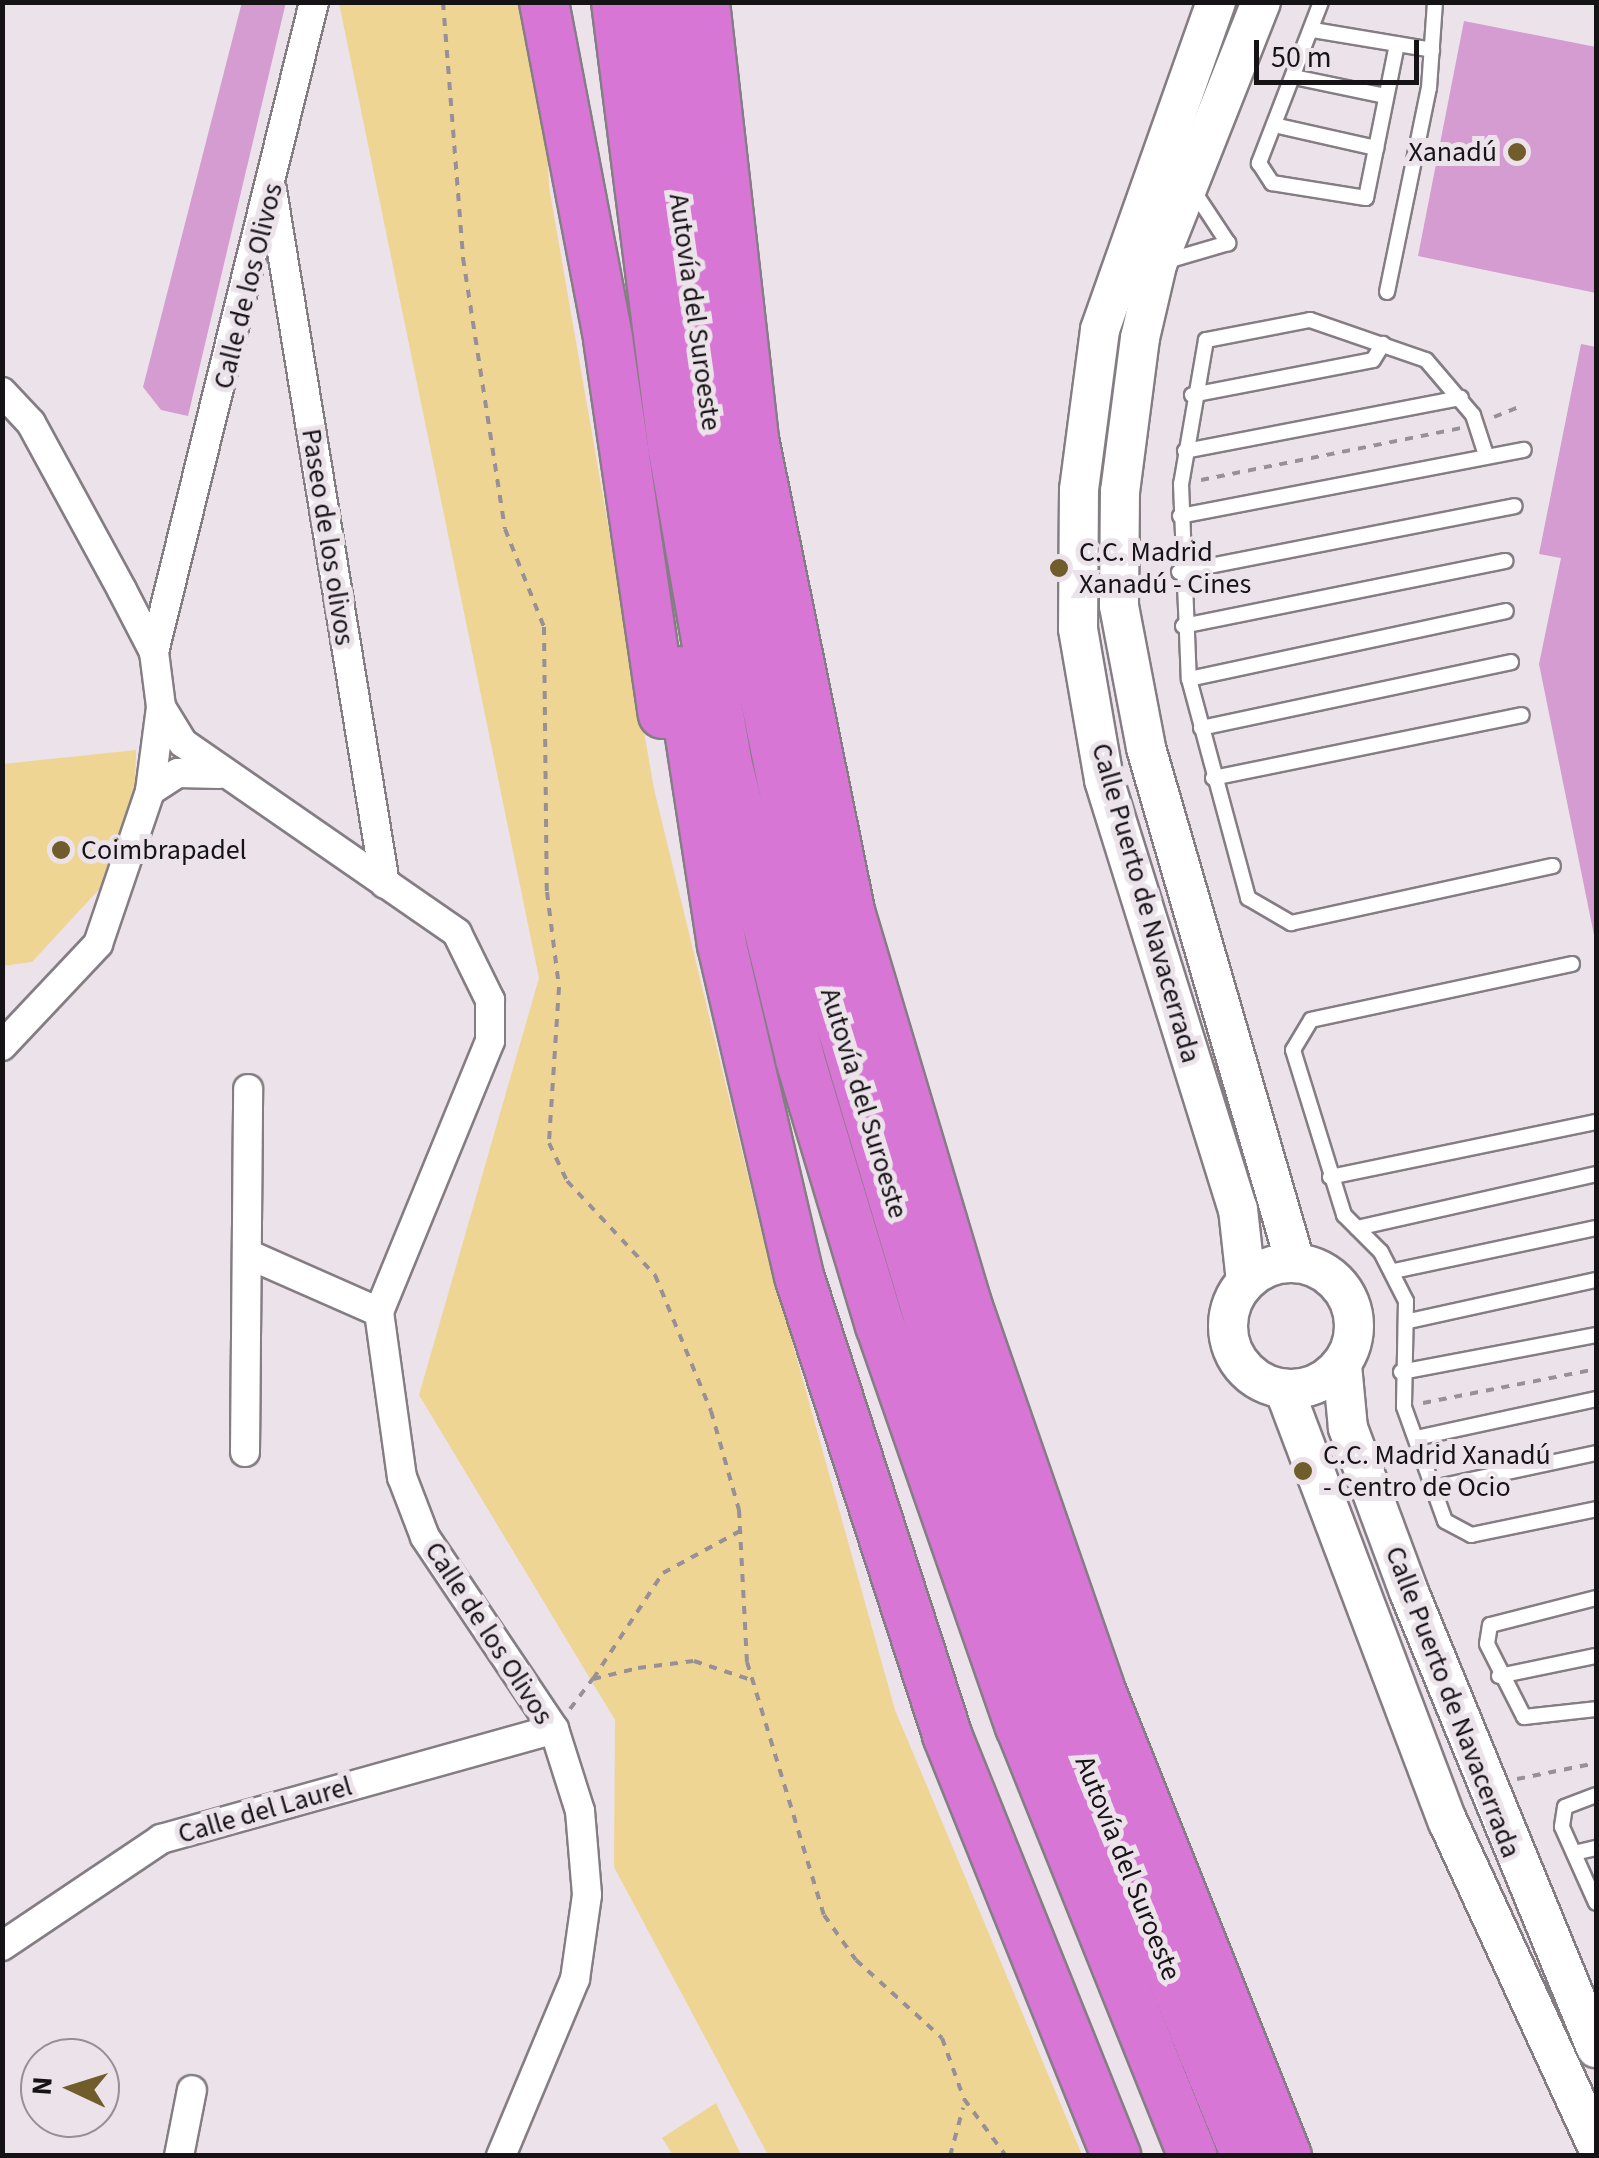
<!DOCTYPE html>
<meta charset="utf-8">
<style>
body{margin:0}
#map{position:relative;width:1599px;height:2158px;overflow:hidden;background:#ebe2ea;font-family:"Source Sans 3",sans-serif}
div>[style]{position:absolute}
.green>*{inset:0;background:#eed594}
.building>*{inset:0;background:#d59cd1}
.path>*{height:4px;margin-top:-2px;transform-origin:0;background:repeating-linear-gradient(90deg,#979096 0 8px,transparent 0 16px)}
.roads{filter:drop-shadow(2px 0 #857d84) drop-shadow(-2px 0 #857d84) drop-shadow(0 2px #857d84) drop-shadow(0 -2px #857d84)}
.lane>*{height:14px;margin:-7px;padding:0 7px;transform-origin:7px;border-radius:7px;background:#fff}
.street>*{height:28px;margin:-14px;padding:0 14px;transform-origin:14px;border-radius:14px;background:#fff}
.secondary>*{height:38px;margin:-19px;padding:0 19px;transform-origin:19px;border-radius:19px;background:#fff}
.secondary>.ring{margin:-19px;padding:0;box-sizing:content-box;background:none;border:38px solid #fff;border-radius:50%}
.highway>*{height:48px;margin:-24px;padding:0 24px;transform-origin:24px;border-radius:24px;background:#d876d5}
.dots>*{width:28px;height:28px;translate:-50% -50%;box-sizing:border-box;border:5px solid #ebe2ea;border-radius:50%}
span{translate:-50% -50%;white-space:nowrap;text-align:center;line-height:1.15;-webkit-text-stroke:10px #ebe2ea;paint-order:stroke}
.poi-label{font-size:28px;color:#161316}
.right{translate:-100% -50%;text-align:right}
.left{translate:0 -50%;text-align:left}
.street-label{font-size:28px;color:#161316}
.frame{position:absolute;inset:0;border:5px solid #161316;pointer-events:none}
.north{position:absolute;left:20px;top:2038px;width:100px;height:100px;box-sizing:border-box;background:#ebe2ea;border:2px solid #968f95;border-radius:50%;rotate:274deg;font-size:28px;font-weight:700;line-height:40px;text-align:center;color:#161316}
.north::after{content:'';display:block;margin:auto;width:35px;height:45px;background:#705d2b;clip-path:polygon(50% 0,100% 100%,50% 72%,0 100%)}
.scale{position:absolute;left:1254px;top:40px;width:165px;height:45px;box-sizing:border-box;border:5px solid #161316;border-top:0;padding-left:12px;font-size:30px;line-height:35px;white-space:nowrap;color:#161316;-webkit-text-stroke:8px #ebe2ea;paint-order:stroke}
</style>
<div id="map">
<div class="green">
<i style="clip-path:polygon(339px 3px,541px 3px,549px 187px,654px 789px,761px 1230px,895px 1710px,1082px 2155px,768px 2155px,614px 1867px,615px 1720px,419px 1395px,539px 978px)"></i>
<i style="clip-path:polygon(136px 750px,134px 816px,104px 884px,32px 962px,3px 966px,3px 764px)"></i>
<i style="clip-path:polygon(716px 2103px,741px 2155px,673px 2155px,662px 2138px)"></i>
</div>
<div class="building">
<i style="clip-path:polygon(242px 2px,286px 2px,188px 416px,161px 410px,143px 387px)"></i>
<i style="clip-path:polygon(1464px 21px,1596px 47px,1596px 293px,1418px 256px)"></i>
<i style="clip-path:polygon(1581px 344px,1596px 347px,1595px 940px,1539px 664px,1561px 558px,1539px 554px)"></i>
</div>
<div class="path">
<i style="left:443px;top:2px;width:257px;rotate:85.5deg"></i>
<i style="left:463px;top:258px;width:274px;rotate:81.2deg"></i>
<i style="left:505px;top:529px;width:105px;rotate:68.3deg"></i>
<i style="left:544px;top:627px;width:265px;rotate:89.4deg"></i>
<i style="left:547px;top:892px;width:96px;rotate:82.8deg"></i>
<i style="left:559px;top:987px;width:156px;rotate:93.7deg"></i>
<i style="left:549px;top:1143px;width:42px;rotate:64.7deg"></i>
<i style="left:567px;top:1181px;width:129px;rotate:46.9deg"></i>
<i style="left:655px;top:1275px;width:147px;rotate:67.6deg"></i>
<i style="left:711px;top:1411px;width:103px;rotate:74.2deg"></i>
<i style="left:739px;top:1510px;width:152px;rotate:87deg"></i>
<i style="left:747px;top:1662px;width:264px;rotate:73.1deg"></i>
<i style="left:824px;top:1915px;width:55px;rotate:54.6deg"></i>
<i style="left:856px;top:1960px;width:116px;rotate:42.2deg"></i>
<i style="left:942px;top:2038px;width:65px;rotate:70.2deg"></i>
<i style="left:964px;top:2099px;width:71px;rotate:53.6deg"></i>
<i style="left:1494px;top:417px;width:29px;rotate:-22deg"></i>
<i style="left:1201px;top:480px;width:266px;rotate:-11.3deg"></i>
<i style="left:1423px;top:1403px;width:176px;rotate:-11.1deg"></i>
<i style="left:593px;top:1679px;width:127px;rotate:-56.6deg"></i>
<i style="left:663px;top:1573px;width:88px;rotate:-28.6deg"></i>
<i style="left:570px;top:1709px;width:38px;rotate:-53deg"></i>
<i style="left:593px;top:1679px;width:46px;rotate:-13.7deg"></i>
<i style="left:638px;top:1668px;width:56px;rotate:-7.1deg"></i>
<i style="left:694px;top:1661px;width:60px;rotate:18.4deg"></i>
<i style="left:1517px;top:1779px;width:81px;rotate:-11.4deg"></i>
<i style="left:950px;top:2156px;width:50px;rotate:-74.8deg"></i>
</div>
<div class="roads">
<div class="lane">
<i style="left:1321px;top:2px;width:173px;rotate:111.1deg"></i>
<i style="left:1259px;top:163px;width:24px;rotate:57deg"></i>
<i style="left:1272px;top:183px;width:95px;rotate:9.1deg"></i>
<i style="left:1366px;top:198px;width:157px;rotate:-78.6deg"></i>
<i style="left:1313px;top:30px;width:121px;rotate:9.5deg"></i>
<i style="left:1294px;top:77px;width:94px;rotate:11.7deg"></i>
<i style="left:1274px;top:125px;width:105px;rotate:12.7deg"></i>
<i style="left:1193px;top:190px;width:64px;rotate:56.6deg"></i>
<i style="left:1167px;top:261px;width:64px;rotate:-16.4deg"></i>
<i style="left:1387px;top:292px;width:208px;rotate:-78.4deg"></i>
<i style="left:1429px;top:88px;width:86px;rotate:-86deg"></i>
<i style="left:1192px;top:395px;width:184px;rotate:-10.9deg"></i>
<i style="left:1373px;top:360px;width:19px;rotate:-58deg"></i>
<i style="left:1185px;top:451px;width:281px;rotate:-10.9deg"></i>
<i style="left:1486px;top:455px;width:42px;rotate:-108deg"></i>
<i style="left:1473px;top:415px;width:72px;rotate:-130.5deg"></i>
<i style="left:1426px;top:360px;width:123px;rotate:-161deg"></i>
<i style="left:1310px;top:320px;width:106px;rotate:169.1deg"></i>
<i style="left:1206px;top:340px;width:146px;rotate:99.8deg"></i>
<i style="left:1181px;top:484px;width:195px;rotate:87.7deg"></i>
<i style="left:1189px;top:679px;width:227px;rotate:74.9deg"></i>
<i style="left:1248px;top:898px;width:50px;rotate:30.2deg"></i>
<i style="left:1291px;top:923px;width:268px;rotate:-12.3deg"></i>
<i style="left:1180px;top:516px;width:350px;rotate:-10.9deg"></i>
<i style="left:1179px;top:572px;width:342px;rotate:-11.1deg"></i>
<i style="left:1183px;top:626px;width:329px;rotate:-11.4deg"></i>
<i style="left:1189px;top:679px;width:324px;rotate:-12.1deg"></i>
<i style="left:1201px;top:728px;width:317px;rotate:-12deg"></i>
<i style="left:1213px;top:778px;width:315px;rotate:-11.5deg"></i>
<i style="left:1572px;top:964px;width:267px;rotate:167.9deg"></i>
<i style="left:1311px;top:1020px;width:35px;rotate:121deg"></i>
<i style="left:1293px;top:1050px;width:173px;rotate:72.8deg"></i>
<i style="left:1344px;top:1215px;width:52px;rotate:45deg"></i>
<i style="left:1381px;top:1252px;width:55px;rotate:63deg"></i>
<i style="left:1406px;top:1301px;width:106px;rotate:91.1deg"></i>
<i style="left:1404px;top:1407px;width:121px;rotate:70.2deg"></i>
<i style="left:1445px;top:1521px;width:30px;rotate:28deg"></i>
<i style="left:1471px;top:1535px;width:128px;rotate:-11.7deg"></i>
<i style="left:1330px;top:1177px;width:272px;rotate:-11.7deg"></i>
<i style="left:1357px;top:1228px;width:245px;rotate:-12.7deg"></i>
<i style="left:1394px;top:1271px;width:207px;rotate:-12deg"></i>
<i style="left:1409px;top:1321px;width:191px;rotate:-12.4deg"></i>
<i style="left:1401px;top:1372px;width:198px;rotate:-10.7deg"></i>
<i style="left:1416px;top:1438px;width:184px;rotate:-12.2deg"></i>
<i style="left:1433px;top:1488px;width:167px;rotate:-12.1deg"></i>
<i style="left:1596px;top:1598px;width:109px;rotate:165.7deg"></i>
<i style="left:1490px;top:1625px;width:19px;rotate:99deg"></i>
<i style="left:1487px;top:1644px;width:82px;rotate:63.1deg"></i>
<i style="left:1524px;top:1717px;width:72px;rotate:-6.3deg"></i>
<i style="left:1499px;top:1676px;width:99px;rotate:-11.7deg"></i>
<i style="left:1596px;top:1795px;width:33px;rotate:159deg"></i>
<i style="left:1565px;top:1807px;width:20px;rotate:99deg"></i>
<i style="left:1562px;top:1827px;width:83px;rotate:65.9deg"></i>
<i style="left:1574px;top:1853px;width:23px;rotate:-13deg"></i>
</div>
<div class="street">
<i style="left:272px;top:190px;width:703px;rotate:80.75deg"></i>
<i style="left:2px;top:392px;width:42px;rotate:46.9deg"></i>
<i style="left:31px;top:423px;width:190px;rotate:61.4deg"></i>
<i style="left:122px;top:590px;width:70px;rotate:62.7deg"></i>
<i style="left:154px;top:652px;width:55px;rotate:82.7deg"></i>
<i style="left:161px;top:707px;width:42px;rotate:58.6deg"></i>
<i style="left:183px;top:743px;width:333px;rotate:34.7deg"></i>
<i style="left:457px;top:933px;width:75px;rotate:63.8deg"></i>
<i style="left:490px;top:1000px;width:41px;rotate:90deg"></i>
<i style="left:490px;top:1041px;width:293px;rotate:112.3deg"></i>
<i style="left:379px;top:1312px;width:167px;rotate:82.1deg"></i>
<i style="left:402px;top:1477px;width:64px;rotate:69deg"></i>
<i style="left:425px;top:1537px;width:231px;rotate:56.1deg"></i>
<i style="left:554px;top:1729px;width:86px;rotate:72.4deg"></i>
<i style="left:580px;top:1811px;width:84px;rotate:85.2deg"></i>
<i style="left:587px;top:1895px;width:85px;rotate:98.1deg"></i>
<i style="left:575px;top:1979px;width:192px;rotate:112.7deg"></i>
<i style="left:154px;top:652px;width:669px;rotate:-76.17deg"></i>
<i style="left:150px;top:791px;width:85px;rotate:-82.5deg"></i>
<i style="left:2px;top:1046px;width:140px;rotate:-46.7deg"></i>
<i style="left:98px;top:944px;width:162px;rotate:-71.2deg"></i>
<i style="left:150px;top:791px;width:33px;rotate:-33deg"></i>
<i style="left:178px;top:773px;width:41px;rotate:1.4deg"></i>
<i style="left:252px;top:1256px;width:139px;rotate:23.8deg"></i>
<i style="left:245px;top:1452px;width:363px;rotate:-89.5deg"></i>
<i style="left:2px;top:1946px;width:192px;rotate:-33.9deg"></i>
<i style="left:161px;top:1839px;width:408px;rotate:-15.6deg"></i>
<i style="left:179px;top:2156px;width:67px;rotate:-78.9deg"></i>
</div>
<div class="secondary">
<i style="left:1216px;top:2px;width:348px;rotate:109.5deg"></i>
<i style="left:1100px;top:330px;width:161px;rotate:97.5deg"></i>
<i style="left:1079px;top:490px;width:139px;rotate:90.4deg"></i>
<i style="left:1078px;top:629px;width:153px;rotate:80.2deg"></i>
<i style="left:1104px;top:780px;width:449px;rotate:72.7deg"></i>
<i style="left:1238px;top:1209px;width:72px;rotate:83.7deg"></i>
<i style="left:1261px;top:2px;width:283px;rotate:111.6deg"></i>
<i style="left:1157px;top:265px;width:75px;rotate:103.1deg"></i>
<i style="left:1140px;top:338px;width:154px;rotate:97.4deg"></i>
<i style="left:1120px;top:491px;width:115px;rotate:90.5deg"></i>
<i style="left:1119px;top:606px;width:145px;rotate:79.2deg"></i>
<i style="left:1146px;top:748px;width:535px;rotate:73.83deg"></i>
<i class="ring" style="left:1228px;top:1263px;width:88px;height:88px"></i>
<i style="left:1342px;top:1365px;width:63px;rotate:84.6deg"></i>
<i style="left:1348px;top:1428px;width:175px;rotate:69.6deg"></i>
<i style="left:1409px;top:1592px;width:493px;rotate:67.7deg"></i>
<i style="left:1284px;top:1389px;width:463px;rotate:69.3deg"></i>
<i style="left:1448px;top:1822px;width:354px;rotate:65.3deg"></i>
</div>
<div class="highway">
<i style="left:544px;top:2px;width:343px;rotate:79.2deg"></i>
<i style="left:608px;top:339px;width:379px;rotate:81.7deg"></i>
<i style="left:616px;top:2px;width:447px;rotate:82.8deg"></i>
<i style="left:672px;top:445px;width:321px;rotate:80.1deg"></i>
<i style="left:727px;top:761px;width:307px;rotate:76.2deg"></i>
<i style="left:800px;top:1059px;width:278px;rotate:73.3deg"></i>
<i style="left:880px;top:1325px;width:425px;rotate:70.8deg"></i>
<i style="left:1020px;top:1726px;width:463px;rotate:68.1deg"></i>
<i style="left:662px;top:2px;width:445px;rotate:83.4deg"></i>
<i style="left:713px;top:444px;width:487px;rotate:78.5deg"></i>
<i style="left:810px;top:921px;width:417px;rotate:73.4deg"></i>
<i style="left:929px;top:1321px;width:404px;rotate:71.1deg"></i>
<i style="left:1060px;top:1703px;width:490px;rotate:67.7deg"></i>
<i style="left:705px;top:2px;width:440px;rotate:83.6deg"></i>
<i style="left:754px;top:439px;width:479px;rotate:78.5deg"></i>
<i style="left:849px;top:908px;width:413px;rotate:73.4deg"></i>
<i style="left:967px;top:1304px;width:404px;rotate:70.9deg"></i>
<i style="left:1099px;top:1686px;width:506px;rotate:68.2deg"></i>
<i style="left:680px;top:671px;width:277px;rotate:81.3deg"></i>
<i style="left:722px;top:945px;width:340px;rotate:76.9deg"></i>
<i style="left:799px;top:1276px;width:482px;rotate:72.1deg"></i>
<i style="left:947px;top:1735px;width:454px;rotate:68.1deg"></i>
</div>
</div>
<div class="dots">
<i style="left:1517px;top:152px;background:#705d2b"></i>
<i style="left:1059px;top:568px;background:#705d2b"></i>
<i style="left:61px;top:850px;background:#705d2b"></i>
<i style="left:1303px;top:1471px;background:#705d2b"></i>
</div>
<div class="poi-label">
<span class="right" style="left:1497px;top:152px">Xanadú</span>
<span class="left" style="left:1079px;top:568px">C.C. Madrid<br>Xanadú - Cines</span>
<span class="left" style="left:81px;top:850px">Coimbrapadel</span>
<span class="left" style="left:1323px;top:1471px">C.C. Madrid Xanadú<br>- Centro de Ocio</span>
</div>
<div class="street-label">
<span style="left:248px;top:286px;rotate:-76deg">Calle de los Olivos</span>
<span style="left:695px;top:312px;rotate:82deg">Autovía del Suroeste</span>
<span style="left:328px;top:537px;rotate:81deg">Paseo de los olivos</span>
<span style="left:1146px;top:903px;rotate:74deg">Calle Puerto de Navacerrada</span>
<span style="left:864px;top:1103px;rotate:73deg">Autovía del Suroeste</span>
<span style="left:489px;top:1633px;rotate:57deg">Calle de los Olivos</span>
<span style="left:1453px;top:1702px;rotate:69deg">Calle Puerto de Navacerrada</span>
<span style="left:265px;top:1810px;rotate:-16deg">Calle del Laurel</span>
<span style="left:1128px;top:1868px;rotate:68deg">Autovía del Suroeste</span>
</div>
<div class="frame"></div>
<div class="north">N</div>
<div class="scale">50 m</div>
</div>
